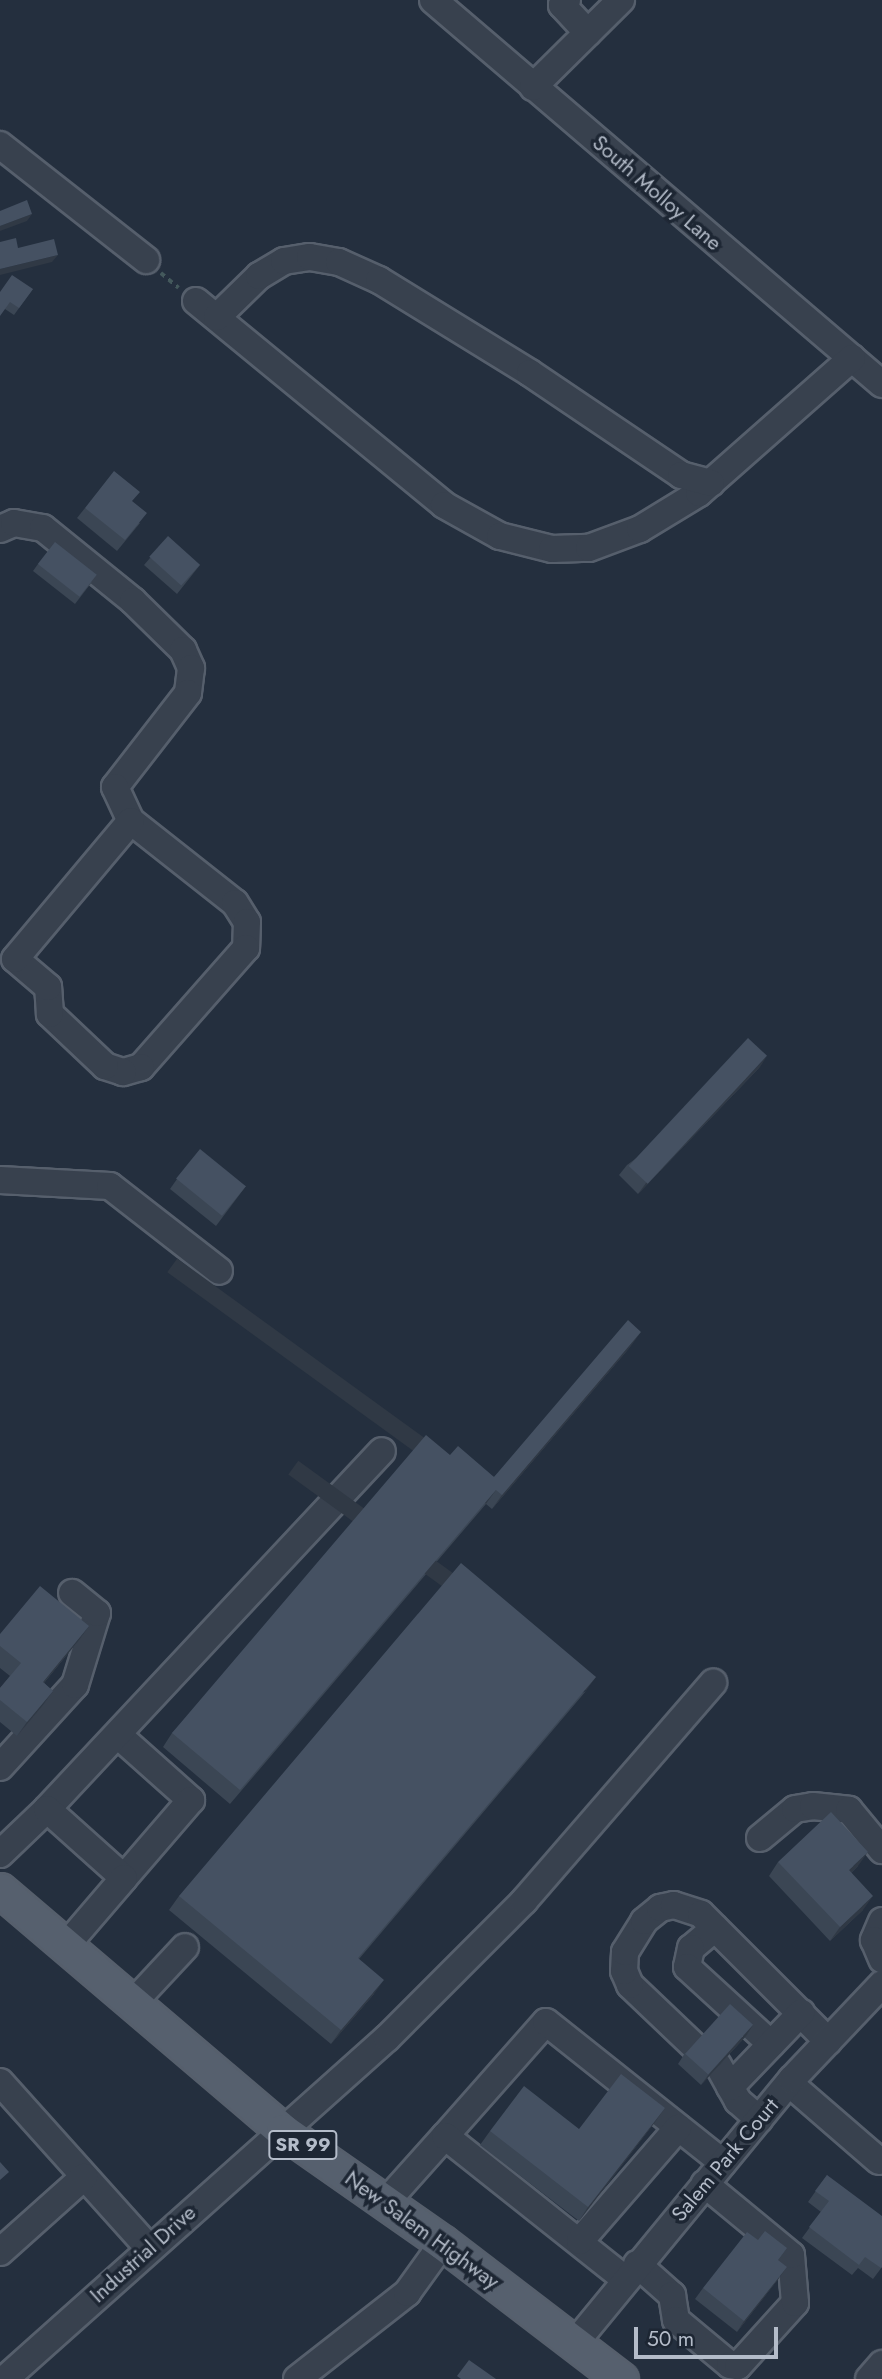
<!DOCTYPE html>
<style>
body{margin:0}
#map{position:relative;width:882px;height:2379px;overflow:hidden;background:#242f3e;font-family:Jost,sans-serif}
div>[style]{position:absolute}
.path>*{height:3.5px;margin-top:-1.75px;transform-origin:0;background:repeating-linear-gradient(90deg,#44595c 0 5px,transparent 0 10px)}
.roads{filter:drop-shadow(2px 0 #565f6c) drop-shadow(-2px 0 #565f6c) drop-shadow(0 2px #565f6c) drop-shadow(0 -2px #565f6c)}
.minor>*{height:26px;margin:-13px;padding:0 13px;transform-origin:13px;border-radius:13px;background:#38414e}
.major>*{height:33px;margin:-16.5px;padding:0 16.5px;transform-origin:16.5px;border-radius:16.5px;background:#56606e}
.wall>*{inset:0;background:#3b4654}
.shaded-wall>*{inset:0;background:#303945;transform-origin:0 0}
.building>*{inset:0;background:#455162;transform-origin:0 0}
span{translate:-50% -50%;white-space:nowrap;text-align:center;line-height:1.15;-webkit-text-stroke:7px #1d2633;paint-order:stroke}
.shield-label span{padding:2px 5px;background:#1d2633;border:2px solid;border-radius:5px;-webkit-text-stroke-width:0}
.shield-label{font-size:19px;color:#b4bcc9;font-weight:700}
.street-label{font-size:21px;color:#b4bcc9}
.scale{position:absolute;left:634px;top:2327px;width:144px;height:32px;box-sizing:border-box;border:4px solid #b4bcc9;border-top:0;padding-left:9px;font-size:21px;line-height:24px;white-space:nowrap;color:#b4bcc9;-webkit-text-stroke:5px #1d2633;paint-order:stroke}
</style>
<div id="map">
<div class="path">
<i style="left:161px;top:273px;width:23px;rotate:40deg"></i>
</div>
<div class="roads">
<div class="minor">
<i style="left:433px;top:0;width:591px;rotate:40.54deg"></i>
<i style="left:567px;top:0;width:7px;rotate:135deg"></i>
<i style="left:562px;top:5px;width:38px;rotate:47deg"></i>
<i style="left:533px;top:87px;width:124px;rotate:-44.7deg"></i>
<i style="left:0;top:145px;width:186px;rotate:38.2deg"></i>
<i style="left:196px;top:301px;width:321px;rotate:39.4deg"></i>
<i style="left:444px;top:505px;width:64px;rotate:29deg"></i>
<i style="left:500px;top:536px;width:54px;rotate:14deg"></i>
<i style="left:552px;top:549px;width:37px;rotate:-2deg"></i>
<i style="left:589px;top:548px;width:54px;rotate:-20.4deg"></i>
<i style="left:640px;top:529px;width:69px;rotate:-31.4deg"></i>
<i style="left:699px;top:493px;width:204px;rotate:-41.4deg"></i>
<i style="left:217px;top:317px;width:59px;rotate:-44.3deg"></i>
<i style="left:259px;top:276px;width:29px;rotate:-31deg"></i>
<i style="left:284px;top:261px;width:26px;rotate:-9deg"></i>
<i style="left:310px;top:257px;width:29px;rotate:10deg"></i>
<i style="left:339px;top:262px;width:44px;rotate:24.2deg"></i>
<i style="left:379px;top:280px;width:177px;rotate:31.6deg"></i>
<i style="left:530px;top:373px;width:182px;rotate:34deg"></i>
<i style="left:681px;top:475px;width:31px;rotate:15deg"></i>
<i style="left:0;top:529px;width:15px;rotate:-23deg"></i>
<i style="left:14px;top:523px;width:29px;rotate:10deg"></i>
<i style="left:43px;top:528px;width:116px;rotate:39deg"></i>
<i style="left:133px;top:601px;width:70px;rotate:44.4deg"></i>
<i style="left:183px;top:650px;width:20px;rotate:66deg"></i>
<i style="left:191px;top:668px;width:25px;rotate:97deg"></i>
<i style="left:188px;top:693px;width:119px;rotate:127.8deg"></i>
<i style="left:115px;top:787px;width:38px;rotate:65deg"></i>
<i style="left:131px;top:821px;width:132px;rotate:38.3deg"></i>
<i style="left:235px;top:903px;width:22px;rotate:58deg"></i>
<i style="left:247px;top:922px;width:26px;rotate:92deg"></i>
<i style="left:246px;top:948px;width:159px;rotate:131.4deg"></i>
<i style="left:141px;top:1067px;width:19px;rotate:164deg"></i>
<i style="left:123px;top:1072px;width:19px;rotate:-162deg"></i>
<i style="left:105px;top:1066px;width:76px;rotate:-136.6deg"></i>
<i style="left:50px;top:1014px;width:27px;rotate:-94deg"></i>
<i style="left:48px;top:987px;width:43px;rotate:-139.7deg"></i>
<i style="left:15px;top:959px;width:180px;rotate:-50deg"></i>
<i style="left:0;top:1180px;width:110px;rotate:3.1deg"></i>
<i style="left:110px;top:1186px;width:138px;rotate:37.9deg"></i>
<i style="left:118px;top:1735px;width:98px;rotate:41.7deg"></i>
<i style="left:191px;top:1800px;width:103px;rotate:130.7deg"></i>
<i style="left:0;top:1767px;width:111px;rotate:-47.6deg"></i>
<i style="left:75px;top:1685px;width:75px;rotate:-73deg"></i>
<i style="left:97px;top:1613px;width:32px;rotate:-141deg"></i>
<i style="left:47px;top:1809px;width:490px;rotate:-46.9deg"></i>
<i style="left:760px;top:1838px;width:45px;rotate:-39.6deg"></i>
<i style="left:795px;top:1809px;width:18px;rotate:-9deg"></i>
<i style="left:813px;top:1806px;width:36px;rotate:6deg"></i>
<i style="left:849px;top:1810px;width:52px;rotate:50.5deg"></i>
<i style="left:0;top:1854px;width:65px;rotate:-43.8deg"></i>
<i style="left:47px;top:1809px;width:103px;rotate:41.9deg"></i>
<i style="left:124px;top:1878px;width:92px;rotate:130.6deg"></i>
<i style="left:882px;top:1921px;width:21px;rotate:113deg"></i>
<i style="left:874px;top:1940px;width:21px;rotate:67deg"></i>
<i style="left:715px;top:1928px;width:31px;rotate:140deg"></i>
<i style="left:691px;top:1948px;width:19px;rotate:102deg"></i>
<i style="left:687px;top:1967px;width:114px;rotate:42.5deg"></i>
<i style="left:131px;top:2005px;width:79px;rotate:-47deg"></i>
<i style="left:693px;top:2045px;width:87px;rotate:-136.4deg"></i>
<i style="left:630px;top:1985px;width:15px;rotate:-113deg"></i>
<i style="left:624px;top:1971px;width:19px;rotate:-87deg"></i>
<i style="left:625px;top:1952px;width:36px;rotate:-58deg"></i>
<i style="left:644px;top:1921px;width:21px;rotate:-39deg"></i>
<i style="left:660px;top:1908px;width:14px;rotate:-12deg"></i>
<i style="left:674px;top:1905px;width:28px;rotate:18deg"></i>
<i style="left:701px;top:1914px;width:180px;rotate:45deg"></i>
<i style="left:718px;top:2065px;width:41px;rotate:60.9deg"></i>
<i style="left:738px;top:2101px;width:28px;rotate:41deg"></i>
<i style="left:0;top:2082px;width:223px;rotate:48.1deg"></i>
<i style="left:789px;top:2083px;width:119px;rotate:40.9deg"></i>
<i style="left:730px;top:2087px;width:103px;rotate:-46.2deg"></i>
<i style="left:445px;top:2136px;width:152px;rotate:-48.5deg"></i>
<i style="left:546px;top:2022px;width:226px;rotate:38.5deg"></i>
<i style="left:385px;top:2203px;width:90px;rotate:-48.2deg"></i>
<i style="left:445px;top:2136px;width:230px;rotate:38.5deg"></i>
<i style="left:580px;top:2241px;width:150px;rotate:-49.1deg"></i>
<i style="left:0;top:2252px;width:113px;rotate:-41.8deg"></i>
<i style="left:637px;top:2264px;width:47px;rotate:41.5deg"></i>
<i style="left:672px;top:2295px;width:25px;rotate:81deg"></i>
<i style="left:676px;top:2320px;width:70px;rotate:39.8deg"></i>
<i style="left:730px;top:2365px;width:8px;rotate:7deg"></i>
<i style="left:738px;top:2366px;width:85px;rotate:-47.9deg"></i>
<i style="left:795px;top:2303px;width:48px;rotate:-94.8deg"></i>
<i style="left:791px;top:2255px;width:112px;rotate:-140.5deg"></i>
<i style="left:575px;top:2343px;width:342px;rotate:-50.6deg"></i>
<i style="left:792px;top:2079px;width:131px;rotate:-46.5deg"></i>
<i style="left:5px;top:2379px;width:512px;rotate:-41.75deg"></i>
<i style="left:387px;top:2038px;width:194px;rotate:-45deg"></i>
<i style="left:524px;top:1901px;width:289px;rotate:-49.1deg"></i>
<i style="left:297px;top:2379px;width:140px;rotate:-38deg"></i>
<i style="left:407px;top:2293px;width:62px;rotate:-54.2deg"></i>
<i style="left:869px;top:2379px;width:20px;rotate:-49deg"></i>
</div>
<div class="major">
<i style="left:0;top:1890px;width:372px;rotate:40.4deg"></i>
<i style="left:283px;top:2131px;width:195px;rotate:35deg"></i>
<i style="left:443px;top:2243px;width:224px;rotate:37.4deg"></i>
</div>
</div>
<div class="wall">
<i style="clip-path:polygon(33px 289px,14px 315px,5px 309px,0 292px)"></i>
<i style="clip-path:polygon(85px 508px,140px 523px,117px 551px,77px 518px)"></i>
<i style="clip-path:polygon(150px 558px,200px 565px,177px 594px,144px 565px)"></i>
<i style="clip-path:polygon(38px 564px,92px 582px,75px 604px,33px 571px)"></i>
<i style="clip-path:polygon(760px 1067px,638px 1194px,619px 1175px,627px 1165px)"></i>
<i style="clip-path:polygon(177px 1179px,246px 1186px,216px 1226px,170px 1189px)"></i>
<i style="clip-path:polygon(631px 1346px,492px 1509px,486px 1504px,230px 1804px,163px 1747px,172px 1733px,450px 1455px,494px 1477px)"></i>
<i style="clip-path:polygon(89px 1626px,79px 1640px,44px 1683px,53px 1691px,43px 1705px,17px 1736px,0 1722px,0 1688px,10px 1676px,0 1668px,0 1634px)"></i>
<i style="clip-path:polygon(586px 1691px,359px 1959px,374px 1994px,331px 2044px,169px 1910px,179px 1896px)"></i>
<i style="clip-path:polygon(778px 1862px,858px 1866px,851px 1873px,863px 1910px,830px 1941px,769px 1876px)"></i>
<i style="clip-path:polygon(746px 2036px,701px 2085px,678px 2064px,685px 2053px)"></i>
<i style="clip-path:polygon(655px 2122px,579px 2221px,480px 2145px,490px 2131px,579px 2129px)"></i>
<i style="clip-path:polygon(827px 2175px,882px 2267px,873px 2279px,858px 2268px,852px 2275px,802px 2238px,821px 2212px,808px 2202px)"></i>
<i style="clip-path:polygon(778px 2260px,779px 2278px,737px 2332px,695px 2299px,703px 2288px)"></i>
</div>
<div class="shaded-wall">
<i style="clip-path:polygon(32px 214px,27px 221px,0 231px,0 226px)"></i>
<i style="clip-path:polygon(58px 255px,52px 262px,0 275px,0 269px)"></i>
<i style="clip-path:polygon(767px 1056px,760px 1067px,638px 1194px,646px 1183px)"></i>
<i style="clip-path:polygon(641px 1332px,631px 1346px,492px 1509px,502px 1495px)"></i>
<i style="left:496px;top:1490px;width:17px;height:394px;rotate:126deg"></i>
<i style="clip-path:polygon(89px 1626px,79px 1640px,33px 1696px,43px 1682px)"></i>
<i style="left:596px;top:1677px;width:17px;height:368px;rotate:126deg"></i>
<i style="clip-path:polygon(53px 1691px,43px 1705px,17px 1736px,27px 1722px)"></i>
<i style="clip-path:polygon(868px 1852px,858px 1866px,839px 1884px,849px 1870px)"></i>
<i style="clip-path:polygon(873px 1896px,863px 1910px,830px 1941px,840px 1927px)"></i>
<i style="clip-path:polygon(384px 1980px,374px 1994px,331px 2044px,341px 2030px)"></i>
<i style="clip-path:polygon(753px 2025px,746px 2036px,701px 2085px,709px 2074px)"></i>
<i style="clip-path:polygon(665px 2108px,655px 2122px,579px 2221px,588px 2207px)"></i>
<i style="clip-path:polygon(787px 2267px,779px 2278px,737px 2332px,744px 2321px)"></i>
</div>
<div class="building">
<i style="clip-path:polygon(27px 200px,32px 214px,0 226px,0 211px)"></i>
<i style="clip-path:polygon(16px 238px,18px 248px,54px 239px,58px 255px,0 269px,0 242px)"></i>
<i style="clip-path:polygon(12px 275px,33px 289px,19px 308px,10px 302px,0 316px,0 292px)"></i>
<i style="clip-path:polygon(114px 471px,140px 492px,132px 501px,147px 513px,125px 540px,85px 508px)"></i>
<i style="left:168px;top:536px;width:43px;height:28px;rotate:42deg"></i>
<i style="left:55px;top:542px;width:53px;height:28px;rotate:38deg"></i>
<i style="left:748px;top:1038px;width:26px;height:175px;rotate:43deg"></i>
<i style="left:200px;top:1149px;width:59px;height:38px;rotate:39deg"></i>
<i style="clip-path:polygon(628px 1320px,641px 1332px,502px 1495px,496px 1490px,240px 1790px,172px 1733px,426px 1435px,450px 1455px,458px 1446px,494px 1477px)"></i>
<i style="clip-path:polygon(461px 1563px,596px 1677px,358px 1958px,384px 1980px,341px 2030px,179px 1896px)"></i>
<i style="clip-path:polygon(40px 1586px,89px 1626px,43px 1682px,53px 1691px,27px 1722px,0 1700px,0 1688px,21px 1663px,0 1646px,0 1634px)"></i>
<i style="clip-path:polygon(831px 1812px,868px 1852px,849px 1870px,873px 1896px,840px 1927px,778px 1862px)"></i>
<i style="left:730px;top:2004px;width:31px;height:67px;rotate:42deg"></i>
<i style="clip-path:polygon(621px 2074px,665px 2108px,588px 2207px,490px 2131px,524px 2086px,579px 2129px)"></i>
<i style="clip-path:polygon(0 2162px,9px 2172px,0 2180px)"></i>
<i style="clip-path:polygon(827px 2175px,882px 2216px,882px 2267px,881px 2268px,865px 2257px,859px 2265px,809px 2227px,829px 2201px,815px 2191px)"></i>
<i style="clip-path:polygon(765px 2231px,787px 2248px,778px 2260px,787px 2267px,744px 2321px,703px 2288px,747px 2232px,758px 2240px)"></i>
<i style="clip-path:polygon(469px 2360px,496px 2379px,461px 2379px,457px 2376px)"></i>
</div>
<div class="shield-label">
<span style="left:303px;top:2145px">SR 99</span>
</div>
<div class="street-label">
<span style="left:657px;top:193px;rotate:41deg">South Molloy Lane</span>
<span style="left:725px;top:2160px;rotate:-50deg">Salem Park Court</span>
<span style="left:422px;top:2230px;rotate:36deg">New Salem Highway</span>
<span style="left:143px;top:2254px;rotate:-42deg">Industrial Drive</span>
</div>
<div class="scale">50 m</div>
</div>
